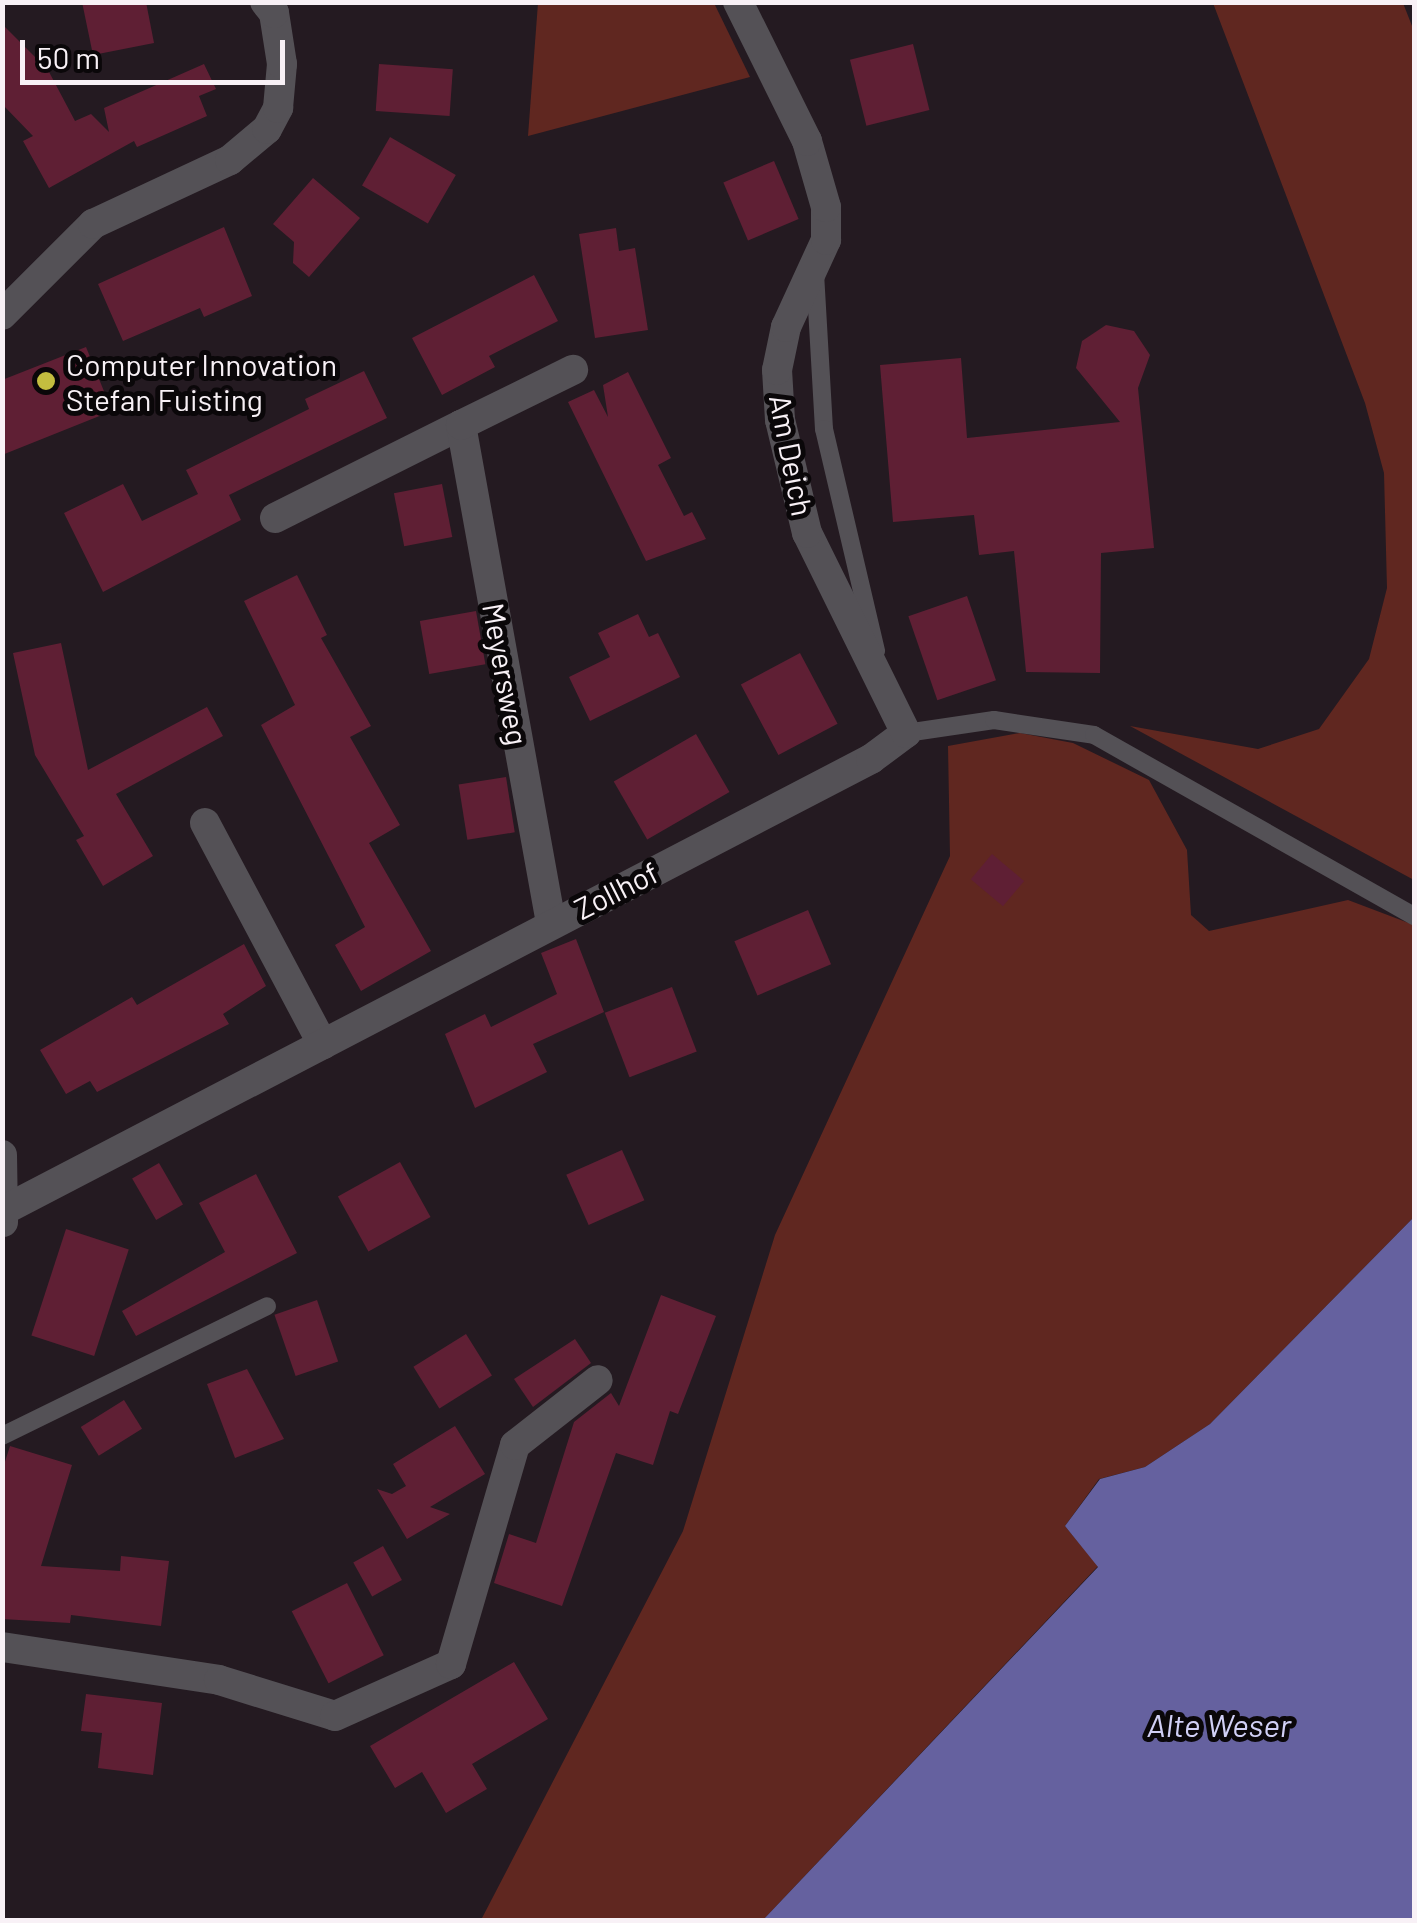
<!DOCTYPE html>
<style>
body{margin:0}
#map{position:relative;width:1417px;height:1923px;overflow:hidden;background:#241a21;font-family:Barlow,sans-serif}
div>[style]{position:absolute}
.green>*{inset:0;background:#602720}
.water>*{inset:0;background:#65619f}
.building>*{inset:0;background:#5f1f34;transform-origin:0 0}
.lane>*{height:18px;margin:-9px;padding:0 9px;transform-origin:9px;border-radius:9px;background:#545156}
.street>*{height:30px;margin:-15px;padding:0 15px;transform-origin:15px;border-radius:15px;background:#545156}
.dots>*{width:28px;height:28px;translate:-50% -50%;box-sizing:border-box;border:5px solid #0a0709;border-radius:50%}
span{translate:-50% -50%;white-space:nowrap;text-align:center;line-height:1.15;-webkit-text-stroke:10px #0a0709;paint-order:stroke}
.poi-label{font-size:30px;color:#f8f1f6}
.left{translate:0 -50%;text-align:left}
.street-label{font-size:30px;color:#f8f1f6}
.water-label{font-size:32px;color:#d1d0f5;font-style:italic}
.frame{position:absolute;inset:0;border:5px solid #f8f1f6;pointer-events:none}
.scale{position:absolute;left:20px;top:40px;width:265px;height:45px;box-sizing:border-box;border:5px solid #f8f1f6;border-top:0;padding-left:12px;font-size:30px;line-height:35px;white-space:nowrap;color:#f8f1f6;-webkit-text-stroke:8px #0a0709;paint-order:stroke}
</style>
<div id="map">
<div class="green">
<i style="clip-path:polygon(538px 3px,714px 3px,750px 77px,528px 136px)"></i>
<i style="clip-path:polygon(1213px 3px,1403px 3px,1414px 31px,1414px 880px,1130px 726px,1258px 749px,1319px 729px,1369px 659px,1387px 588px,1384px 473px,1365px 403px)"></i>
<i style="clip-path:polygon(1020px 733px,1073px 743px,1149px 780px,1187px 850px,1191px 915px,1209px 931px,1348px 900px,1414px 925px,1414px 1217px,1210px 1424px,1145px 1467px,1099px 1479px,1065px 1526px,1098px 1566px,763px 1920px,481px 1920px,683px 1531px,775px 1235px,950px 856px,948px 746px)"></i>
</div>
<div class="water">
<i style="clip-path:polygon(1414px 1217px,1414px 1920px,763px 1920px,1098px 1567px,1065px 1526px,1100px 1479px,1145px 1467px,1210px 1424px)"></i>
</div>
<div class="building">
<i style="clip-path:polygon(82px 2px,146px 2px,154px 43px,93px 55px)"></i>
<i style="clip-path:polygon(2px 24px,48px 70px,75px 121px,91px 114px,109px 132px,104px 108px,204px 64px,216px 89px,199px 96px,207px 116px,137px 147px,134px 141px,49px 188px,23px 141px,33px 136px,2px 104px)"></i>
<i style="left:913px;top:44px;width:68px;height:65px;rotate:76deg"></i>
<i style="left:379px;top:64px;width:74px;height:47px;rotate:4deg"></i>
<i style="left:390px;top:137px;width:76px;height:56px;rotate:30deg"></i>
<i style="left:774px;top:161px;width:63px;height:55px;rotate:67deg"></i>
<i style="clip-path:polygon(313px 178px,360px 218px,309px 277px,293px 263px,294px 242px,273px 224px)"></i>
<i style="clip-path:polygon(224px 227px,252px 296px,204px 317px,200px 308px,123px 341px,98px 284px)"></i>
<i style="clip-path:polygon(616px 228px,619px 251px,635px 248px,648px 330px,595px 338px,579px 234px)"></i>
<i style="clip-path:polygon(534px 275px,558px 321px,489px 356px,495px 367px,442px 395px,412px 338px)"></i>
<i style="clip-path:polygon(1106px 325px,1134px 331px,1150px 355px,1138px 388px,1154px 548px,1101px 553px,1100px 673px,1026px 672px,1014px 551px,979px 555px,974px 515px,893px 522px,880px 365px,961px 358px,967px 438px,1120px 422px,1076px 368px,1082px 341px)"></i>
<i style="clip-path:polygon(86px 347px,112px 411px,2px 455px,2px 380px)"></i>
<i style="clip-path:polygon(364px 371px,387px 418px,229px 495px,241px 520px,103px 592px,64px 513px,123px 484px,142px 521px,198px 494px,186px 470px,309px 409px,305px 399px)"></i>
<i style="clip-path:polygon(628px 372px,671px 458px,658px 465px,684px 516px,692px 512px,706px 539px,646px 561px,568px 402px,594px 390px,608px 417px,603px 385px)"></i>
<i style="left:442px;top:484px;width:54px;height:49px;rotate:79deg"></i>
<i style="clip-path:polygon(297px 575px,327px 635px,321px 638px,371px 726px,350px 737px,400px 825px,369px 843px,431px 951px,361px 991px,335px 945px,365px 927px,261px 725px,295px 705px,244px 601px)"></i>
<i style="left:967px;top:596px;width:89px;height:62px;rotate:71deg"></i>
<i style="left:476px;top:611px;width:54px;height:57px;rotate:80deg"></i>
<i style="clip-path:polygon(638px 614px,649px 637px,658px 633px,680px 677px,590px 721px,569px 677px,610px 657px,598px 633px)"></i>
<i style="clip-path:polygon(61px 643px,88px 770px,207px 707px,223px 736px,116px 794px,153px 856px,103px 886px,76px 840px,84px 836px,35px 755px,13px 653px)"></i>
<i style="left:800px;top:653px;width:80px;height:67px;rotate:62deg"></i>
<i style="left:696px;top:734px;width:67px;height:95px;rotate:60deg"></i>
<i style="left:506px;top:777px;width:56px;height:48px;rotate:81deg"></i>
<i style="left:992px;top:854px;width:42px;height:33px;rotate:40deg"></i>
<i style="left:808px;top:910px;width:59px;height:80px;rotate:67deg"></i>
<i style="clip-path:polygon(576px 939px,604px 1012px,533px 1044px,547px 1072px,475px 1108px,445px 1034px,485px 1014px,491px 1027px,557px 994px,541px 953px)"></i>
<i style="clip-path:polygon(244px 944px,266px 986px,223px 1014px,229px 1024px,97px 1092px,90px 1081px,66px 1094px,40px 1050px,132px 997px,137px 1005px)"></i>
<i style="left:672px;top:987px;width:69px;height:72px;rotate:69deg"></i>
<i style="left:622px;top:1150px;width:55px;height:61px;rotate:66deg"></i>
<i style="left:400px;top:1162px;width:63px;height:71px;rotate:61deg"></i>
<i style="left:159px;top:1163px;width:48px;height:31px;rotate:60deg"></i>
<i style="clip-path:polygon(256px 1174px,297px 1253px,136px 1336px,122px 1311px,225px 1252px,199px 1203px)"></i>
<i style="left:66px;top:1229px;width:66px;height:112px;rotate:18deg"></i>
<i style="clip-path:polygon(661px 1295px,716px 1316px,678px 1414px,670px 1411px,653px 1465px,616px 1453px,562px 1606px,494px 1583px,509px 1534px,536px 1543px,574px 1422px,611px 1393px,619px 1406px)"></i>
<i style="left:317px;top:1300px;width:65px;height:45px;rotate:71deg"></i>
<i style="left:466px;top:1334px;width:49px;height:62px;rotate:58deg"></i>
<i style="clip-path:polygon(575px 1339px,591px 1363px,533px 1407px,514px 1379px)"></i>
<i style="clip-path:polygon(247px 1369px,284px 1439px,235px 1458px,207px 1384px)"></i>
<i style="left:124px;top:1400px;width:34px;height:51px;rotate:58deg"></i>
<i style="clip-path:polygon(455px 1426px,485px 1474px,430px 1507px,450px 1514px,407px 1539px,377px 1489px,392px 1494px,406px 1486px,393px 1464px)"></i>
<i style="clip-path:polygon(10px 1446px,72px 1465px,41px 1566px,120px 1571px,121px 1556px,169px 1561px,161px 1626px,71px 1615px,70px 1623px,2px 1619px,2px 1471px)"></i>
<i style="left:383px;top:1546px;width:39px;height:34px;rotate:61deg"></i>
<i style="left:347px;top:1583px;width:81px;height:62px;rotate:63deg"></i>
<i style="clip-path:polygon(514px 1662px,548px 1719px,472px 1764px,487px 1789px,446px 1813px,422px 1772px,395px 1788px,370px 1746px)"></i>
<i style="clip-path:polygon(86px 1694px,162px 1703px,153px 1775px,98px 1768px,102px 1733px,81px 1731px)"></i>
</div>
<div class="lane">
<i style="left:815px;top:273px;width:156px;rotate:86.7deg"></i>
<i style="left:824px;top:429px;width:228px;rotate:76.8deg"></i>
<i style="left:906px;top:733px;width:89px;rotate:-8.4deg"></i>
<i style="left:994px;top:720px;width:101px;rotate:8.5deg"></i>
<i style="left:1094px;top:735px;width:368px;rotate:29.5deg"></i>
<i style="left:2px;top:1436px;width:295px;rotate:-26.1deg"></i>
</div>
<div class="street">
<i style="left:2px;top:315px;width:129px;rotate:-45deg"></i>
<i style="left:93px;top:224px;width:151px;rotate:-25deg"></i>
<i style="left:230px;top:160px;width:48px;rotate:-40deg"></i>
<i style="left:267px;top:129px;width:24px;rotate:-62deg"></i>
<i style="left:278px;top:108px;width:44px;rotate:-84.8deg"></i>
<i style="left:282px;top:64px;width:52px;rotate:-98.9deg"></i>
<i style="left:274px;top:13px;width:14px;rotate:-129deg"></i>
<i style="left:275px;top:518px;width:208px;rotate:-26.6deg"></i>
<i style="left:205px;top:823px;width:251px;rotate:62deg"></i>
<i style="left:551px;top:923px;width:506px;rotate:-100.24deg"></i>
<i style="left:461px;top:425px;width:125px;rotate:-26.2deg"></i>
<i style="left:2px;top:1155px;width:67px;rotate:89.1deg"></i>
<i style="left:8px;top:1208px;width:973px;rotate:-27.49deg"></i>
<i style="left:871px;top:759px;width:44px;rotate:-36.6deg"></i>
<i style="left:906px;top:733px;width:223px;rotate:-116.3deg"></i>
<i style="left:807px;top:533px;width:116px;rotate:-103.4deg"></i>
<i style="left:780px;top:420px;width:50px;rotate:-93.4deg"></i>
<i style="left:777px;top:370px;width:44px;rotate:-78.2deg"></i>
<i style="left:786px;top:327px;width:96px;rotate:-65.3deg"></i>
<i style="left:826px;top:240px;width:33px;rotate:-90deg"></i>
<i style="left:826px;top:207px;width:69px;rotate:-106.1deg"></i>
<i style="left:807px;top:141px;width:155px;rotate:-116.4deg"></i>
<i style="left:2px;top:1647px;width:219px;rotate:8.6deg"></i>
<i style="left:219px;top:1680px;width:121px;rotate:17.2deg"></i>
<i style="left:335px;top:1716px;width:127px;rotate:-24.1deg"></i>
<i style="left:451px;top:1664px;width:228px;rotate:-73.7deg"></i>
<i style="left:515px;top:1445px;width:105px;rotate:-38.1deg"></i>
</div>
<div class="dots">
<i style="left:46px;top:381px;background:#c3bd3f"></i>
</div>
<div class="poi-label">
<span class="left" style="left:66px;top:381px">Computer Innovation<br>Stefan Fuisting</span>
</div>
<div class="street-label">
<span style="left:792px;top:455px;rotate:79deg">Am Deich</span>
<span style="left:506px;top:674px;rotate:80deg">Meyersweg</span>
<span style="left:616px;top:890px;rotate:-27deg">Zollhof</span>
</div>
<div class="water-label">
<span style="left:1219px;top:1724px">Alte Weser</span>
</div>
<div class="frame"></div>
<div class="scale">50 m</div>
</div>
